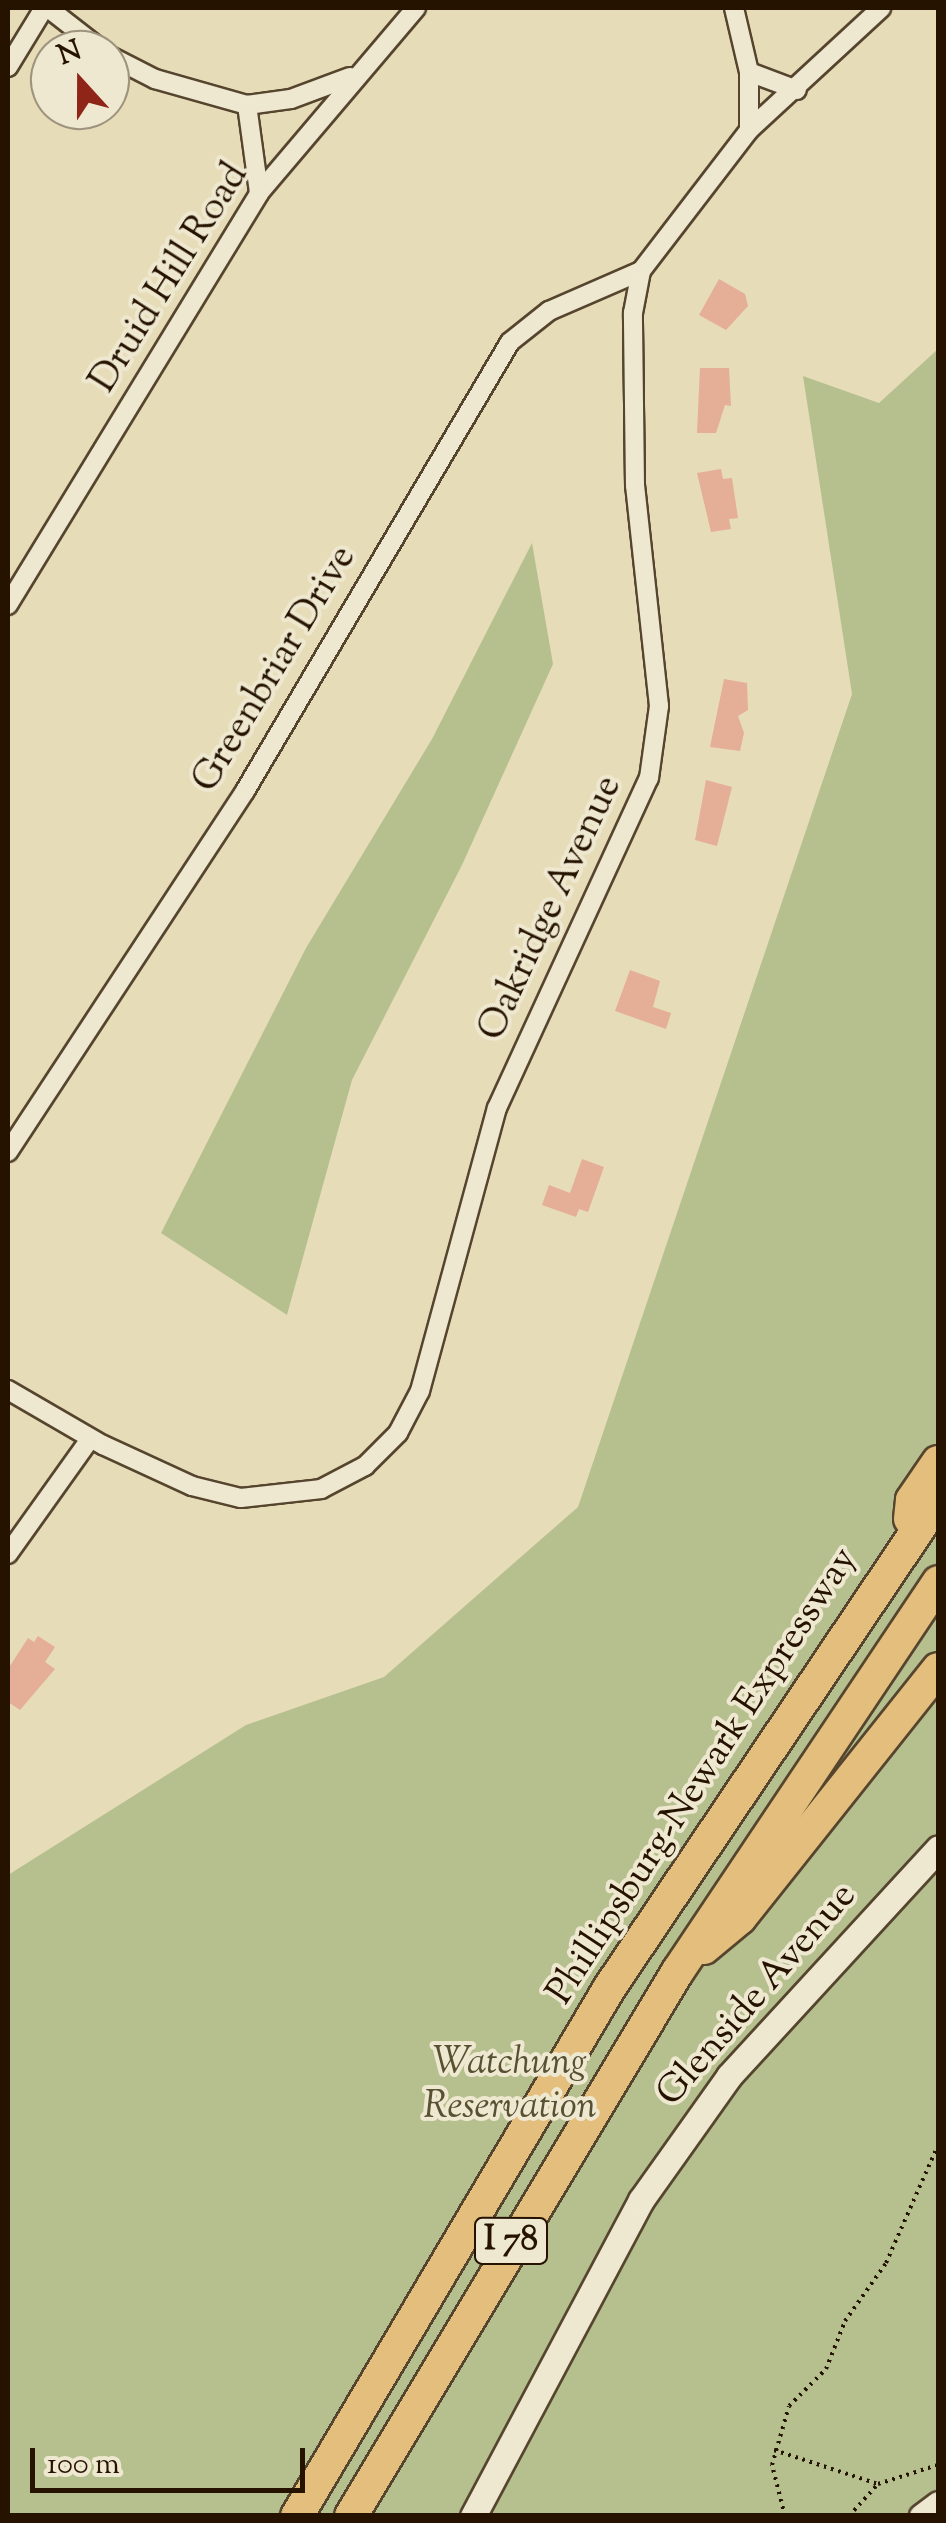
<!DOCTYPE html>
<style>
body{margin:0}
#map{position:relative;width:946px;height:2523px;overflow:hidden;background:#e7dcb8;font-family:"Sorts Mill Goudy",serif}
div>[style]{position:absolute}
.green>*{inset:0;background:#b6c08f}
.building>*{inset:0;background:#e5ae96}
.path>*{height:4px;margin-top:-2px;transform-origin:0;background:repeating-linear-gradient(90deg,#251300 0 2.5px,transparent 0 7.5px)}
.roads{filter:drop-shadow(2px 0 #56452e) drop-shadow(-2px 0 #56452e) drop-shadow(0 2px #56452e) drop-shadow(0 -2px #56452e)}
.minor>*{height:18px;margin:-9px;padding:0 9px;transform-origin:9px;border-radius:9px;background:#efe8d1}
.tertiary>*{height:22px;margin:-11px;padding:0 11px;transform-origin:11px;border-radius:11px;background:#efe8d1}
.secondary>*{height:25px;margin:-12.5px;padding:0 12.5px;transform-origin:12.5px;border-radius:12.5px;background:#efe8d1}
.motorway>*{height:32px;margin:-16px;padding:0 16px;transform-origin:16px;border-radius:16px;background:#e4be7c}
span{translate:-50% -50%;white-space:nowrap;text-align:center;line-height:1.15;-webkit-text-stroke:8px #efe8d1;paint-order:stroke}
.shield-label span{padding:2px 8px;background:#efe8d1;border:2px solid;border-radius:8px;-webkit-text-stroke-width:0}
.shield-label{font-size:35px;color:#251300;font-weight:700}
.street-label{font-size:38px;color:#251300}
.park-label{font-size:38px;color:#585032;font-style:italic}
.frame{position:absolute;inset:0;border:10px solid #251300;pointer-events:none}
.north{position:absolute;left:30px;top:30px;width:100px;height:100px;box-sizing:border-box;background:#efe8d1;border:2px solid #9e937d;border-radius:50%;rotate:339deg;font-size:28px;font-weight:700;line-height:40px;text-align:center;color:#251300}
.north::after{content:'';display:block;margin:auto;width:35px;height:45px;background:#8f2418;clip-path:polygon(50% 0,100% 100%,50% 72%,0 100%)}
.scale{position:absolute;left:30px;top:2448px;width:275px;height:45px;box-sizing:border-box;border:5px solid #251300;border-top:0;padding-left:12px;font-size:30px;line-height:35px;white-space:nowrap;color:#251300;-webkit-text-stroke:8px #efe8d1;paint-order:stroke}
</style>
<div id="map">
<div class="green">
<i style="clip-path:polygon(938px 349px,938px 2515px,8px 2516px,8px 1875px,246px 1725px,384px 1677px,578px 1507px,852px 694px,803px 376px,879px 403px)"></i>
<i style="clip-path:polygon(532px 543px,553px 664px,462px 865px,352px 1080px,287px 1315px,161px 1233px,306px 948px,432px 739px)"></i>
</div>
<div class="building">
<i style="clip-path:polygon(719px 279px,745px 294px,748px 306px,726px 330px,699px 315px)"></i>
<i style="clip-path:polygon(700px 368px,729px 368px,731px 406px,725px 405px,716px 433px,697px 433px)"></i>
<i style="clip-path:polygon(721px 469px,723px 479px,732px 478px,738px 518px,729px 519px,731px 529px,711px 532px,697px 473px)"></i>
<i style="clip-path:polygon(724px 679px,747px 683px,748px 710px,738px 716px,744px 733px,740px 751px,710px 747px)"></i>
<i style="clip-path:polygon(706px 780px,732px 787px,717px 846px,695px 840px)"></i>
<i style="clip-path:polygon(630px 970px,660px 981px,653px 1007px,671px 1013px,666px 1029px,615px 1011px)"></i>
<i style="clip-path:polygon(582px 1159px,604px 1167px,588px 1212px,579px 1209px,576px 1217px,542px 1205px,549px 1185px,570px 1193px)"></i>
<i style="clip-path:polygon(38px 1636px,55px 1647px,45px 1662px,55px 1669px,20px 1710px,8px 1702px,8px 1669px,28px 1638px,34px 1642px)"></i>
</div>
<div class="path">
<i style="left:774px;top:2450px;width:109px;rotate:18.1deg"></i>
<i style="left:878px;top:2484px;width:63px;rotate:-17.6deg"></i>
<i style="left:785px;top:2516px;width:53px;rotate:-104.3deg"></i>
<i style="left:772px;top:2465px;width:61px;rotate:-73.9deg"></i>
<i style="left:789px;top:2406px;width:52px;rotate:-45deg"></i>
<i style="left:826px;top:2369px;width:52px;rotate:-68.4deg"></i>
<i style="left:845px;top:2321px;width:71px;rotate:-54.7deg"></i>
<i style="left:886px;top:2263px;width:129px;rotate:-66.2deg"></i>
<i style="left:849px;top:2516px;width:43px;rotate:-47.8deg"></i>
</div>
<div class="roads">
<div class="minor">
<i style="left:48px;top:8px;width:68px;rotate:37.9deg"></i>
<i style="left:734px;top:8px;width:66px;rotate:76.8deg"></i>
<i style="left:749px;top:72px;width:58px;rotate:90deg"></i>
<i style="left:110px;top:56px;width:51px;rotate:27.1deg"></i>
<i style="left:155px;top:79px;width:96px;rotate:15.8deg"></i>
<i style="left:247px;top:105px;width:44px;rotate:-7.8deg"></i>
<i style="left:291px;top:99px;width:63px;rotate:-20.4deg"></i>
<i style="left:8px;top:67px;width:69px;rotate:-58.6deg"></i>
<i style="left:749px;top:72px;width:51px;rotate:20.6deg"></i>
<i style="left:247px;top:105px;width:89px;rotate:82.2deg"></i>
<i style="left:8px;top:605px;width:482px;rotate:-58.6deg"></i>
<i style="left:259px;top:193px;width:243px;rotate:-49.7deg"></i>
<i style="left:8px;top:1152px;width:432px;rotate:-56.7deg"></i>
<i style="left:245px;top:791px;width:521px;rotate:-59.45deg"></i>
<i style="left:510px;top:342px;width:50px;rotate:-38.5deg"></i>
<i style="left:549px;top:311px;width:100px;rotate:-23.5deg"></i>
<i style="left:8px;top:1390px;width:110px;rotate:30.1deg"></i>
<i style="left:103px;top:1445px;width:98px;rotate:24.7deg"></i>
<i style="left:192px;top:1486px;width:50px;rotate:13.8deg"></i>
<i style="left:241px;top:1498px;width:81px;rotate:-6.4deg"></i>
<i style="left:321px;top:1489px;width:50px;rotate:-27.6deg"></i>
<i style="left:365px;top:1466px;width:47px;rotate:-45deg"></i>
<i style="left:398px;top:1433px;width:47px;rotate:-62.4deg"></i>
<i style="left:420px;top:1391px;width:293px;rotate:-74.8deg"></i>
<i style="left:497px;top:1108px;width:363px;rotate:-65.3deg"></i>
<i style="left:649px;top:778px;width:73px;rotate:-82.1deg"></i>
<i style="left:659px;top:706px;width:221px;rotate:-96.2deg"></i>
<i style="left:635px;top:486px;width:173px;rotate:-90.7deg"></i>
<i style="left:633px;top:313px;width:43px;rotate:-79.2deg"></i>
<i style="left:641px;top:271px;width:178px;rotate:-52.5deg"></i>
<i style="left:749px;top:130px;width:180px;rotate:-42.7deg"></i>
<i style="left:8px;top:1554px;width:141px;rotate:-54.5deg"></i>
</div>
<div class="tertiary">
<i style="left:921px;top:2516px;width:21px;rotate:-37deg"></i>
</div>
<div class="secondary">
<i style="left:473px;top:2516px;width:358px;rotate:-62deg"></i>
<i style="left:641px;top:2200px;width:152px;rotate:-54.6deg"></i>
<i style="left:729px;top:2076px;width:309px;rotate:-47.4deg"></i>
</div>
<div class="motorway">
<i style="left:910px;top:1519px;width:19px;rotate:-84deg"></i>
<i style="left:912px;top:1500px;width:46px;rotate:-55.6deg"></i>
<i style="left:704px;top:1948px;width:47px;rotate:-39.8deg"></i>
<i style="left:740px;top:1918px;width:318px;rotate:-51.5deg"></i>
<i style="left:297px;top:2516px;width:615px;rotate:-59.39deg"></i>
<i style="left:610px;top:1987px;width:587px;rotate:-56.04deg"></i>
<i style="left:351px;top:2516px;width:636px;rotate:-59.04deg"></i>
<i style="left:678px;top:1971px;width:468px;rotate:-56.2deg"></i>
</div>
</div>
<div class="shield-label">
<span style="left:511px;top:2241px">I 78</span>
</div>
<div class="street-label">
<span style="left:171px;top:279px;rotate:-58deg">Druid Hill Road</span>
<span style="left:276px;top:670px;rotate:-59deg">Greenbriar Drive</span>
<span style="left:552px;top:909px;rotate:-65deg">Oakridge Avenue</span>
<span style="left:704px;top:1777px;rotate:-57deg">Phillipsburg-Newark Expressway</span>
<span style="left:758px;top:1996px;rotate:-49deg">Glenside Avenue</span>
</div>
<div class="park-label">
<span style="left:510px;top:2087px">Watchung<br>Reservation</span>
</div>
<div class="frame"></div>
<div class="north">N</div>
<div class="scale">100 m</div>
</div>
